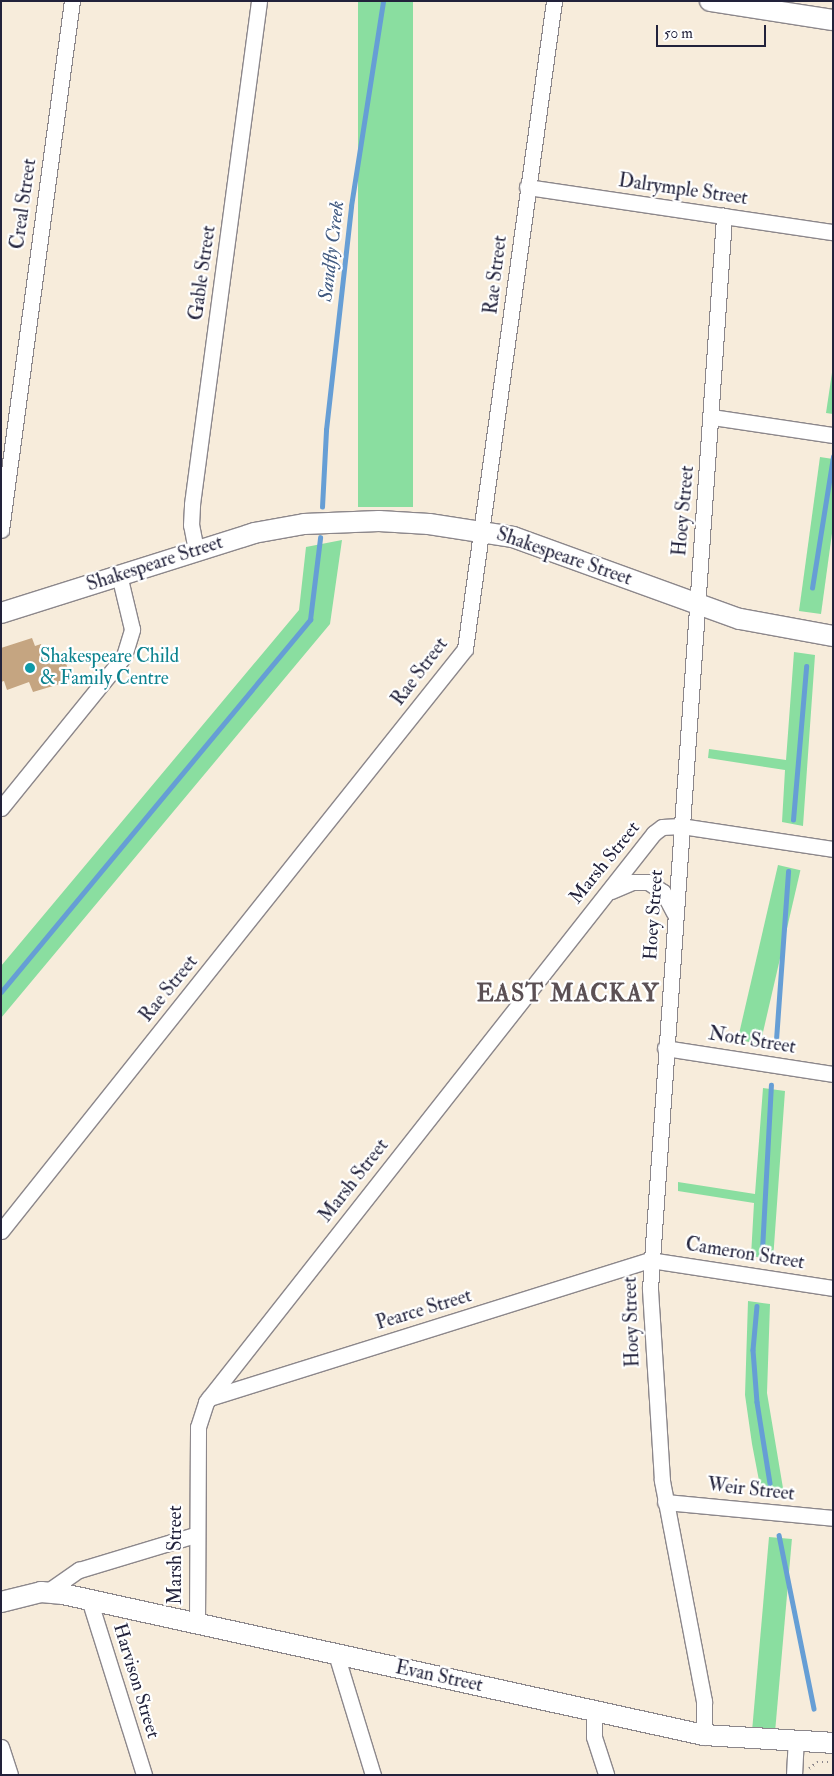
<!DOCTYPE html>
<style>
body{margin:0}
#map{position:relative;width:834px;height:1776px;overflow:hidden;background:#f7ecdb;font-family:"IM FELL Double Pica",serif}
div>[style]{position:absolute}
.green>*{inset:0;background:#8adea0;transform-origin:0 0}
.stream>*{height:4.5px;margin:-2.25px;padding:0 2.25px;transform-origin:2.25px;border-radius:2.25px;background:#669ed5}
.building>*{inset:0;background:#c5a581}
.path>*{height:2.5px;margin-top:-1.25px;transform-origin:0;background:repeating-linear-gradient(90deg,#8c878b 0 1px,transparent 0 5px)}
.roads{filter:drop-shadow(1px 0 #8c878b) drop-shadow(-1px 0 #8c878b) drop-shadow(0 1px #8c878b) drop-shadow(0 -1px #8c878b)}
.minor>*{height:15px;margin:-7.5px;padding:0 7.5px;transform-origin:7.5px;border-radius:7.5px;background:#fff}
.tertiary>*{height:20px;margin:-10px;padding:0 10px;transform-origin:10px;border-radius:10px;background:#fff}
.dots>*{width:14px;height:14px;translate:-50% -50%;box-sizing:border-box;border:2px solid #fff;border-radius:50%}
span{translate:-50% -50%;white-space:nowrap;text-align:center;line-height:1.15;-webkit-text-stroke:4.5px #fff;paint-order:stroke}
.street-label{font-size:19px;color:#22223b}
.culture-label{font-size:19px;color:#0d838f}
.left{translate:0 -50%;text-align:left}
.water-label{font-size:20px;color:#415a80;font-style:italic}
.district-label{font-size:24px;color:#5b5054;font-weight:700;letter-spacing:1px}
.frame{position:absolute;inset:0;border:2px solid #22223b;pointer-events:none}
.scale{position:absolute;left:656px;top:25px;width:110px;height:22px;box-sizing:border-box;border:2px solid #22223b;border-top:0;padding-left:6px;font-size:15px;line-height:18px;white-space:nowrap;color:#22223b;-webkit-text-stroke:4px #fff;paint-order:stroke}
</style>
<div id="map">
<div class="green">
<i style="left:358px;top:1px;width:55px;height:506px"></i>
<i style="clip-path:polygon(833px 366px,833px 414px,826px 413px)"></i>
<i style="clip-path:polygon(820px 457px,833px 459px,833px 526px,821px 614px,799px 611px)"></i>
<i style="clip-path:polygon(342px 540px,330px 624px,1px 1018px,1px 966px,299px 610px,306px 547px)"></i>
<i style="clip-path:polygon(794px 652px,815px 655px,803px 826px,782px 822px,785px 770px,708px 758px,709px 749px,786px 760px)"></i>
<i style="left:778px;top:865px;width:23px;height:179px;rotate:13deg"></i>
<i style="clip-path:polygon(763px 1088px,785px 1091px,773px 1260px,751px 1256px,754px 1203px,678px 1191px,678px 1182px,755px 1194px)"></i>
<i style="clip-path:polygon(748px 1301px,770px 1304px,767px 1393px,784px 1494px,761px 1491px,752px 1444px,745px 1395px)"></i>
<i style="left:769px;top:1537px;width:23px;height:192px;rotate:5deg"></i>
</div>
<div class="stream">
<i style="left:322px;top:507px;width:77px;rotate:-87deg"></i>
<i style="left:326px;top:430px;width:225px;rotate:-83.6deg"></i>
<i style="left:351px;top:206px;width:207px;rotate:-81.1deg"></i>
<i style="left:812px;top:588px;width:133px;rotate:-80.9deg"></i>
<i style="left:793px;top:820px;width:154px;rotate:-85.1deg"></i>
<i style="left:1px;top:992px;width:484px;rotate:-50.3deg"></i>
<i style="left:310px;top:620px;width:83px;rotate:-83deg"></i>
<i style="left:776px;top:1040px;width:169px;rotate:-85.9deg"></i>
<i style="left:762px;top:1250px;width:165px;rotate:-86.9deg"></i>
<i style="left:757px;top:1306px;width:44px;rotate:95.2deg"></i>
<i style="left:753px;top:1350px;width:52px;rotate:85.6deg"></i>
<i style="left:757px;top:1402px;width:82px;rotate:80.9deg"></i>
<i style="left:779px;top:1535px;width:177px;rotate:78.6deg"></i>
</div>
<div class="building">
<i style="clip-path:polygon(32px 638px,35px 646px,41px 644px,43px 651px,52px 648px,56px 663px,65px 660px,70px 676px,62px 679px,63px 683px,33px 692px,29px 682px,7px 690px,4px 681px,1px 682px,1px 648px)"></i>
</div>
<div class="path">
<i style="left:809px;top:1768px;width:10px;rotate:-37deg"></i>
<i style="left:817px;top:1762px;width:16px"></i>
</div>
<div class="roads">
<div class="minor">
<i style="left:527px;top:187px;width:309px;rotate:8.4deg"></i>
<i style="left:712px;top:417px;width:122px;rotate:8.5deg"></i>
<i style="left:1px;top:530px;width:534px;rotate:-82.36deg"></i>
<i style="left:196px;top:550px;width:25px;rotate:-101deg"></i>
<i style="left:191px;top:525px;width:21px;rotate:-87deg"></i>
<i style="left:192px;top:504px;width:507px;rotate:-82.41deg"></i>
<i style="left:1px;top:808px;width:196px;rotate:-51deg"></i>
<i style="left:124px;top:656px;width:28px;rotate:-73deg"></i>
<i style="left:132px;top:629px;width:56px;rotate:-103.5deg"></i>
<i style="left:611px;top:891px;width:23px;rotate:-23deg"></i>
<i style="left:632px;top:882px;width:16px"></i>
<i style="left:648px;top:882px;width:18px;rotate:34deg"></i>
<i style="left:663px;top:892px;width:24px;rotate:62deg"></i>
<i style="left:665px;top:1048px;width:170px;rotate:8.8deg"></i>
<i style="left:1px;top:1231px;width:744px;rotate:-51.44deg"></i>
<i style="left:465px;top:649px;width:654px;rotate:-82.18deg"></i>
<i style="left:209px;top:1398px;width:462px;rotate:-17.4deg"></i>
<i style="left:650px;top:1260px;width:185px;rotate:8.7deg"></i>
<i style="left:665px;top:1502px;width:169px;rotate:5.4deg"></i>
<i style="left:47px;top:1592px;width:39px;rotate:-35deg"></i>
<i style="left:79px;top:1570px;width:121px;rotate:-16.8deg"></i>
<i style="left:89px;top:1599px;width:184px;rotate:72.6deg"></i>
<i style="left:197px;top:1623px;width:196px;rotate:-89.7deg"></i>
<i style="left:198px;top:1427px;width:26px;rotate:-72deg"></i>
<i style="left:206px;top:1402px;width:724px;rotate:-51.79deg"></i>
<i style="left:654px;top:833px;width:10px;rotate:-37deg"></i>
<i style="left:662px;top:827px;width:19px;rotate:-3deg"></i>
<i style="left:681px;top:826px;width:154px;rotate:8.6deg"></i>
<i style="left:336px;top:1654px;width:127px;rotate:73deg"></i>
<i style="left:594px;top:1711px;width:26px;rotate:90deg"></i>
<i style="left:594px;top:1737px;width:40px;rotate:72deg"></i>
<i style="left:704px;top:1735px;width:34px;rotate:-90deg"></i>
<i style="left:704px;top:1701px;width:225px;rotate:-100.8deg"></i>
<i style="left:662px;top:1480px;width:191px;rotate:-93.6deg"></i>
<i style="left:650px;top:1289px;width:1076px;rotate:-86.05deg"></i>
<i style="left:1px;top:1747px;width:29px;rotate:72deg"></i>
<i style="left:794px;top:1775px;width:34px;rotate:-87deg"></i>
</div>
<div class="tertiary">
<i style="left:710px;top:1px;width:124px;rotate:8.8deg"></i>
<i style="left:1px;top:613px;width:265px;rotate:-17.5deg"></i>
<i style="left:254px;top:533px;width:51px;rotate:-10.2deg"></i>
<i style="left:304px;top:524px;width:75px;rotate:-2.3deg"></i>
<i style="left:379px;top:521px;width:50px;rotate:3.4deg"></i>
<i style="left:429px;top:524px;width:85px;rotate:8.8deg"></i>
<i style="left:513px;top:537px;width:241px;rotate:19.9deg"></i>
<i style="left:740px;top:619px;width:95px;rotate:10.4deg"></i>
<i style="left:1px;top:1602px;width:41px;rotate:-14deg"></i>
<i style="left:41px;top:1592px;width:22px;rotate:5deg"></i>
<i style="left:63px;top:1594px;width:656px;rotate:12.41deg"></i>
<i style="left:704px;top:1735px;width:129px;rotate:3.5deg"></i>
</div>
</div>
<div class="dots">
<i style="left:30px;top:668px;background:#0f9aa8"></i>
</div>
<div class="street-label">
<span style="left:683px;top:190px;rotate:8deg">Dalrymple Street</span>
<span style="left:24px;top:204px;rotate:-82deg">Creal Street</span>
<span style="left:203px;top:273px;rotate:-82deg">Gable Street</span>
<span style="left:496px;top:275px;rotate:-83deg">Rae Street</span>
<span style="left:684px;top:511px;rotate:-85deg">Hoey Street</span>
<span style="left:564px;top:557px;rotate:19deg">Shakespeare Street</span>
<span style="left:155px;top:564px;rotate:-18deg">Shakespeare Street</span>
<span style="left:420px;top:672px;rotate:-53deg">Rae Street</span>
<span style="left:605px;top:863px;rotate:-51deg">Marsh Street</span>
<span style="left:654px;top:915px;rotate:-86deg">Hoey Street</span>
<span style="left:169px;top:989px;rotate:-51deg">Rae Street</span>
<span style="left:752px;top:1041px;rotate:9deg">Nott Street</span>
<span style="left:354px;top:1181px;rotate:-52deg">Marsh Street</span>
<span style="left:745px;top:1254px;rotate:9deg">Cameron Street</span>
<span style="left:424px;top:1310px;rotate:-17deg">Pearce Street</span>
<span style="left:632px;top:1322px;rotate:-92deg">Hoey Street</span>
<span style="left:751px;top:1490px;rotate:6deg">Weir Street</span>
<span style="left:176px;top:1555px;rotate:-90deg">Marsh Street</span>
<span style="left:439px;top:1677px;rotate:12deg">Evan Street</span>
<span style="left:136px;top:1681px;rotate:73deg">Harvison Street</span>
</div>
<div class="culture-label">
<span class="left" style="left:40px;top:668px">Shakespeare Child<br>&amp; Family Centre</span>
</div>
<div class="water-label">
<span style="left:331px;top:251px;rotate:-83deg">Sandfly Creek</span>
</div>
<div class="district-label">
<span style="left:568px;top:994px">EAST MACKAY</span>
</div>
<div class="frame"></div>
<div class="scale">50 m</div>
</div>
